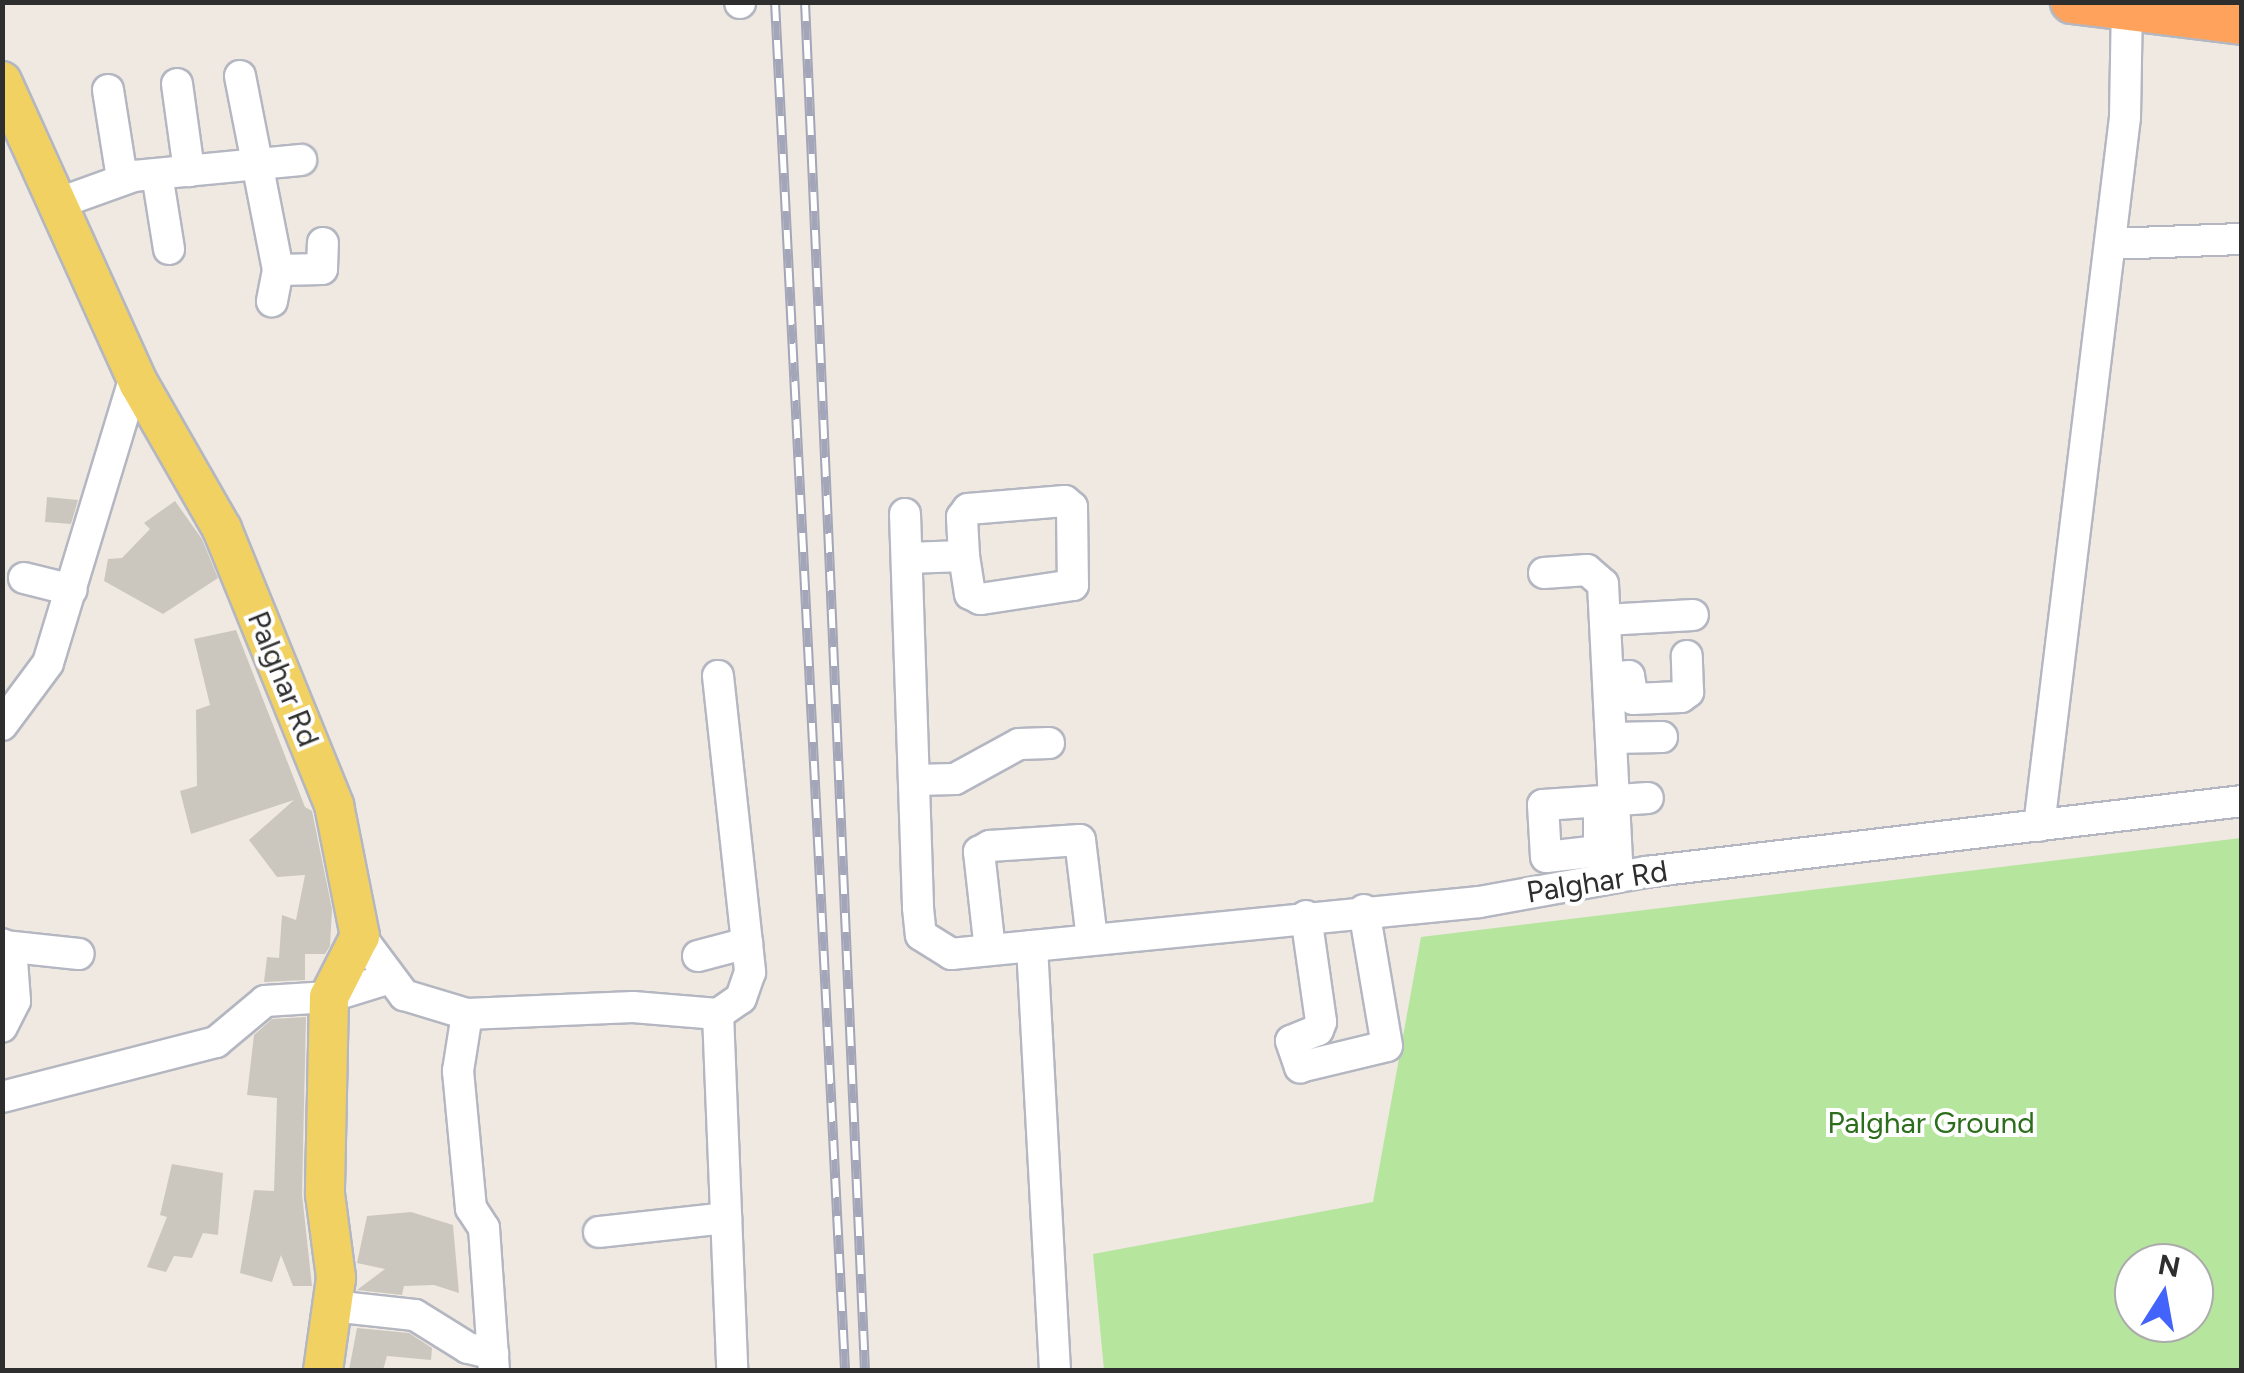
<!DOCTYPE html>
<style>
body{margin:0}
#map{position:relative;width:2244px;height:1373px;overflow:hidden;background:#efe9e1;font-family:Figtree,sans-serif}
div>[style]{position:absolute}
.green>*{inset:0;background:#b6e59e}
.building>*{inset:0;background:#cbc7bf}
.roads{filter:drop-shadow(2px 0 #b4b7c1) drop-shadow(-2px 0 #b4b7c1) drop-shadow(0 2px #b4b7c1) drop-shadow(0 -2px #b4b7c1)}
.minor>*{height:30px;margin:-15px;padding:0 15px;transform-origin:15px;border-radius:15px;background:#fff}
.major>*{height:38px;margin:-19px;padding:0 19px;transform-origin:19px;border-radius:19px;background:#f2d163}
.highway>*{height:42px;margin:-21px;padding:0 21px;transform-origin:21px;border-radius:21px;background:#ffa35c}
.rail>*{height:10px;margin-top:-5px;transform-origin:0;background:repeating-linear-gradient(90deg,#fff 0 19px,#a3a6b8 0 38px);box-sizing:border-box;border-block:2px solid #a3a6b8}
span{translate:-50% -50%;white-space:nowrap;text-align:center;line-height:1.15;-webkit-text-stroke:8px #fff;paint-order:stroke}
.street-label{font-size:30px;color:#2e2e2e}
.park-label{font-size:30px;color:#2c6e1b}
.frame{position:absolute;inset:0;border:5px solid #2e2e2e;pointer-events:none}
.north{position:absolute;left:2114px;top:1243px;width:100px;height:100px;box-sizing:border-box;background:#fff;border:2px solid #ababab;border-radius:50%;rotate:11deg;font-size:28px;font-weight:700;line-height:40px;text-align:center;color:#2e2e2e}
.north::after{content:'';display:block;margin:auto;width:35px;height:45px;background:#4264fb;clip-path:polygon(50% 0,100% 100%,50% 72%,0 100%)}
</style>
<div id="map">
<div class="green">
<i style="clip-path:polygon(evenodd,2241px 838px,2241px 1370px,1104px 1370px,1093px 1254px,1373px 1202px,1421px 937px,2241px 838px,2134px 1263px,2194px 1263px,2194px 1323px,2134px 1323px,2134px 1263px)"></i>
</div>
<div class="building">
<i style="clip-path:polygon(47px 497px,78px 500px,71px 524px,45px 522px)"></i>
<i style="clip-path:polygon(175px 501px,202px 539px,218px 578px,163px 614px,104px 581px,108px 559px,122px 558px,150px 529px,144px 523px)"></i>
<i style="clip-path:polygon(236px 630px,305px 807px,312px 811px,332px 909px,330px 946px,325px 954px,305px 954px,305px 980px,264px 982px,267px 957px,279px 958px,282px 915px,296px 920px,305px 875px,277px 877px,249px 840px,294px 800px,191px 834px,180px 791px,197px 786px,196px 710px,210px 705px,194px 639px)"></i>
<i style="clip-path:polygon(306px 1017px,302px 1194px,312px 1286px,293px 1286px,281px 1255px,272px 1282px,240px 1273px,254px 1190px,274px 1191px,277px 1098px,247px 1095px,254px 1035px,272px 1019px)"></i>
<i style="clip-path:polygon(172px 1164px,223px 1173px,218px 1235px,203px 1233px,192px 1258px,174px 1256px,166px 1272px,147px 1267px,167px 1217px,160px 1215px)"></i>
<i style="clip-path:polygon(411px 1212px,453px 1225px,459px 1293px,434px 1285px,404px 1286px,402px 1295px,357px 1290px,385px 1269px,357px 1263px,367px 1216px)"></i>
<i style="clip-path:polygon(357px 1328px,409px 1333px,432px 1348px,431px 1360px,387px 1356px,383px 1370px,349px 1370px)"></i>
</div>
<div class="roads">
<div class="minor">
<i style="left:740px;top:2px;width:1px;rotate:90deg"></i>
<i style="left:240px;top:76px;width:198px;rotate:78.9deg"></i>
<i style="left:278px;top:270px;width:32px;rotate:101deg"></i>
<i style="left:177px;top:84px;width:88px;rotate:82.1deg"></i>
<i style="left:108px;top:90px;width:89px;rotate:81deg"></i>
<i style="left:157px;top:174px;width:76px;rotate:80.9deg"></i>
<i style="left:59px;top:203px;width:80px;rotate:-19.8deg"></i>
<i style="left:134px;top:176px;width:168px;rotate:-5.5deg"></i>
<i style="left:2110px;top:244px;width:132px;rotate:-2.2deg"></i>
<i style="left:278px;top:270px;width:44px;rotate:-1.3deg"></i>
<i style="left:322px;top:269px;width:26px;rotate:-88deg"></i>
<i style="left:905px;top:514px;width:394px;rotate:88.1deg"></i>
<i style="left:918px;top:908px;width:27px;rotate:84deg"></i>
<i style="left:921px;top:935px;width:36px;rotate:32deg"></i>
<i style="left:951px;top:954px;width:531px;rotate:-5.62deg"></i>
<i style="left:1479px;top:902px;width:170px;rotate:-10.2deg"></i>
<i style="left:1646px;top:872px;width:600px;rotate:-6.79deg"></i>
<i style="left:907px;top:558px;width:57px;rotate:-2deg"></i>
<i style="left:964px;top:556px;width:39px;rotate:-93deg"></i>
<i style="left:962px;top:517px;width:10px;rotate:-53deg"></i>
<i style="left:968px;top:509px;width:97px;rotate:-4.7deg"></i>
<i style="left:1065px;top:501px;width:9px;rotate:41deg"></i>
<i style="left:1072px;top:507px;width:78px;rotate:89.3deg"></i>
<i style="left:1073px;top:585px;width:94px;rotate:171.4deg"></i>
<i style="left:980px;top:599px;width:11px;rotate:-153deg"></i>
<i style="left:970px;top:594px;width:38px;rotate:-99deg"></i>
<i style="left:1544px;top:573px;width:43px;rotate:-4deg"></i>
<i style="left:1587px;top:570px;width:21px;rotate:41deg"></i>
<i style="left:1603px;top:584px;width:292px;rotate:87.1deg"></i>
<i style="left:24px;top:578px;width:49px;rotate:14deg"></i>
<i style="left:1605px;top:620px;width:88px;rotate:-3.3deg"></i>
<i style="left:718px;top:676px;width:298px;rotate:83.8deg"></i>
<i style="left:750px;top:972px;width:28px;rotate:109deg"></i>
<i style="left:741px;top:998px;width:28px;rotate:145deg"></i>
<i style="left:1612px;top:677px;width:17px;rotate:-3deg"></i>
<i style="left:1629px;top:676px;width:23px;rotate:80deg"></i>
<i style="left:1633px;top:699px;width:48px;rotate:-2.4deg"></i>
<i style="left:1681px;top:697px;width:9px;rotate:-36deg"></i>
<i style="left:1688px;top:692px;width:36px;rotate:-92deg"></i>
<i style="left:2px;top:725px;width:77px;rotate:-53.4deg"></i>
<i style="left:48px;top:663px;width:299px;rotate:-73.1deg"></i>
<i style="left:1612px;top:738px;width:50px;rotate:-1.1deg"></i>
<i style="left:914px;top:780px;width:41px;rotate:-1.4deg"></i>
<i style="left:955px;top:779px;width:73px;rotate:-28.7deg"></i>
<i style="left:1019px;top:744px;width:30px;rotate:-2deg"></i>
<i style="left:1599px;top:813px;width:38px;rotate:90deg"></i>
<i style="left:1599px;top:851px;width:53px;rotate:173.5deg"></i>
<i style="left:1546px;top:857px;width:52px;rotate:-93.3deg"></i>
<i style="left:1543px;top:805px;width:105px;rotate:-3.8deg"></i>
<i style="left:2039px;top:826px;width:714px;rotate:-83.08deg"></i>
<i style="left:2125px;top:117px;width:115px;rotate:-89deg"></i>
<i style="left:1306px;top:916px;width:107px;rotate:81.9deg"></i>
<i style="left:1321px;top:1022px;width:9px;rotate:111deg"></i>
<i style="left:1318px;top:1030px;width:29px;rotate:158deg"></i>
<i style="left:1291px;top:1041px;width:28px;rotate:71deg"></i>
<i style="left:1300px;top:1067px;width:89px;rotate:-13.6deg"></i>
<i style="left:1387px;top:1046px;width:138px;rotate:-99.6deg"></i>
<i style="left:360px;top:936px;width:74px;rotate:53.3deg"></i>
<i style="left:404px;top:995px;width:66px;rotate:16.8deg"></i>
<i style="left:467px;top:1014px;width:166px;rotate:-2.4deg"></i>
<i style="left:633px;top:1007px;width:85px;rotate:4.7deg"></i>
<i style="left:2px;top:944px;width:19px;rotate:58deg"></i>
<i style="left:12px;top:960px;width:41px;rotate:85.8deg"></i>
<i style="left:15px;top:1001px;width:29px;rotate:117deg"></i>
<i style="left:4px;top:946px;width:75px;rotate:6.1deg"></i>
<i style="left:1032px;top:946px;width:425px;rotate:86.9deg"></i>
<i style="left:990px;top:950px;width:99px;rotate:-96.4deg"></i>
<i style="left:979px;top:852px;width:13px;rotate:-29deg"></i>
<i style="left:990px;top:846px;width:90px;rotate:-3.8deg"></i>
<i style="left:1080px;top:840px;width:100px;rotate:83.1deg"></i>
<i style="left:698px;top:956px;width:51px;rotate:-14.9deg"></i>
<i style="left:467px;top:1014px;width:58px;rotate:99deg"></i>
<i style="left:458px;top:1071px;width:138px;rotate:84.6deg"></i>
<i style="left:471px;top:1208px;width:24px;rotate:57deg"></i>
<i style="left:484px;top:1228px;width:142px;rotate:86deg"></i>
<i style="left:718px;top:1014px;width:356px;rotate:87.7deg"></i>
<i style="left:2px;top:1097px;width:221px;rotate:-14.4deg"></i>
<i style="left:216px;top:1042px;width:64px;rotate:-39.9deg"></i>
<i style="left:265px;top:1001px;width:64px;rotate:-3.6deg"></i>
<i style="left:329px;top:997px;width:61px;rotate:-17.2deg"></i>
<i style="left:599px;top:1232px;width:128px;rotate:-6.3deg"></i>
<i style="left:332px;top:1306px;width:83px;rotate:6.2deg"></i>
<i style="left:415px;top:1315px;width:62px;rotate:31.9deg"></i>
<i style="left:468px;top:1348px;width:26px;rotate:13deg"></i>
</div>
<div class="major">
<i style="left:2px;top:81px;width:333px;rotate:65.7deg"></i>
<i style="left:139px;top:384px;width:167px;rotate:60.2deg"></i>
<i style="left:222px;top:529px;width:298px;rotate:67.9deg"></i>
<i style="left:334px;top:805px;width:134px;rotate:78.8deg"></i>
<i style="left:360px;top:936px;width:68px;rotate:116.9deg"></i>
<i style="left:329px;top:997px;width:197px;rotate:91.2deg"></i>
<i style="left:325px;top:1194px;width:85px;rotate:82.5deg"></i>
<i style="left:336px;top:1278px;width:93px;rotate:98deg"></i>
</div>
<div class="highway">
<i style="left:2072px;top:2px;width:171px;rotate:7deg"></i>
</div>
</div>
<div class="rail">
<i style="left:775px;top:2px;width:1370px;rotate:87.07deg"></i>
<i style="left:805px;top:2px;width:1369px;rotate:87.49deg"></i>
</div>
<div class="street-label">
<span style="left:283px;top:679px;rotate:68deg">Palghar Rd</span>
<span style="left:1597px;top:882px;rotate:-9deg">Palghar Rd</span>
</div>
<div class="park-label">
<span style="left:1931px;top:1123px">Palghar Ground</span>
</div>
<div class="frame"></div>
<div class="north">N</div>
</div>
